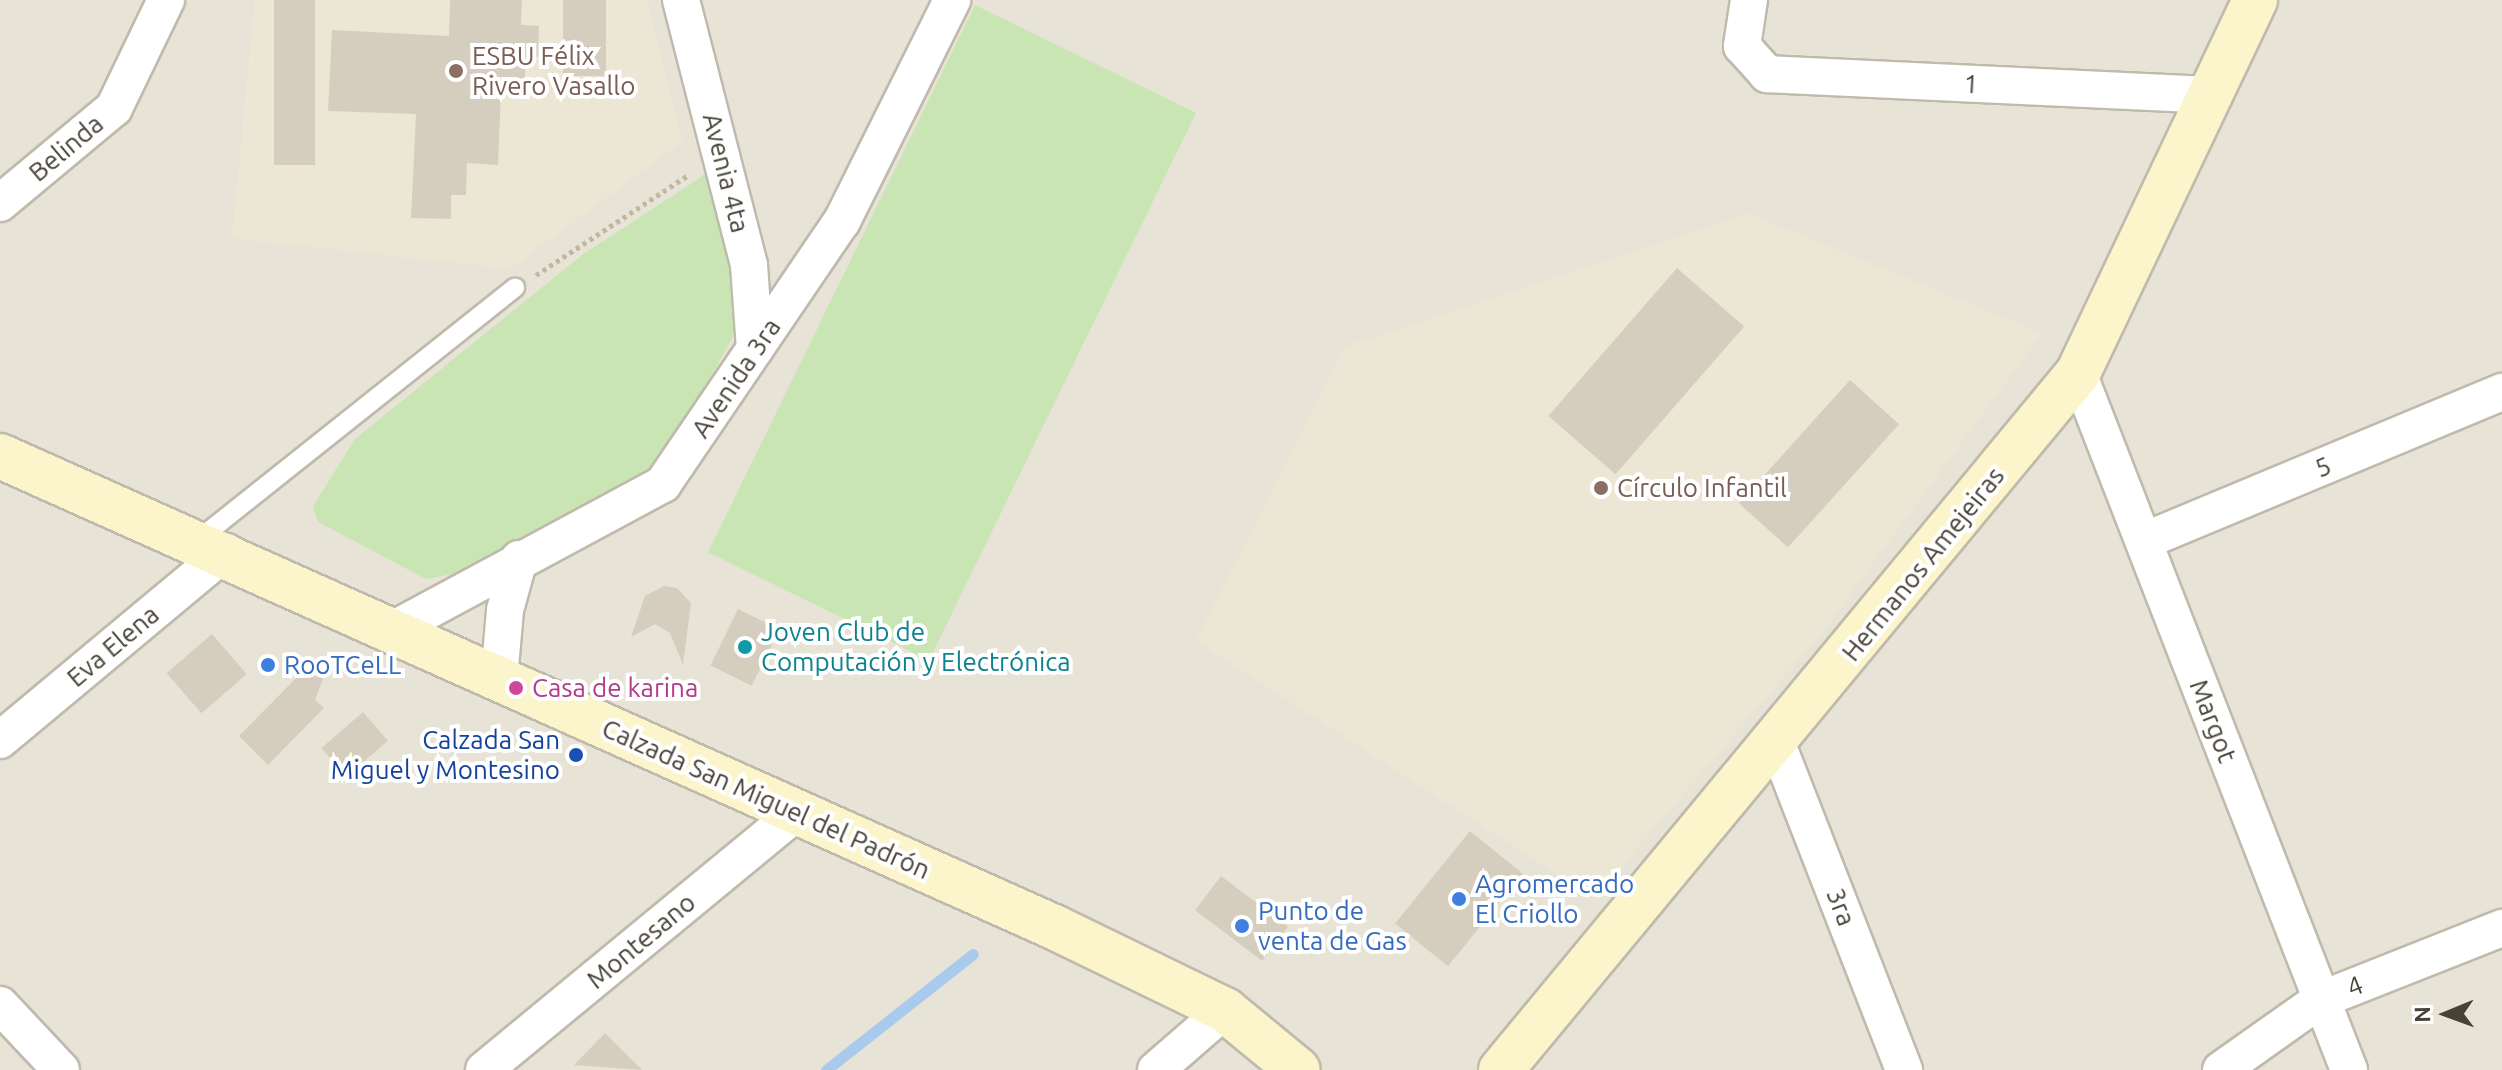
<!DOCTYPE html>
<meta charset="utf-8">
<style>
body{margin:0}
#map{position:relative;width:2502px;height:1070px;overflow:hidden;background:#f3f1e9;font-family:Ubuntu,sans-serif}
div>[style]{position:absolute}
.residential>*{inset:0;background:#e7e4d7;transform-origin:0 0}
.education>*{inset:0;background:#ece7d4}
.green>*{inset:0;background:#cae5b4;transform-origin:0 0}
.stream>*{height:11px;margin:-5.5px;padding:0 5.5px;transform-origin:5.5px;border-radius:5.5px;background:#a9caec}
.building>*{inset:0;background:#d5cebf;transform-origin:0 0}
.path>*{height:5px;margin-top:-2.5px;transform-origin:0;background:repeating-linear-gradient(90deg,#c0b79e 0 4px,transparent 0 8px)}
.roads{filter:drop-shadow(2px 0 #bfbaac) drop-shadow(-2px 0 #bfbaac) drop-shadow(0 2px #bfbaac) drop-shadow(0 -2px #bfbaac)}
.lane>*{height:18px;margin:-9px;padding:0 9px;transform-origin:9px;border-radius:9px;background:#fff}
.street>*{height:36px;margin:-18px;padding:0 18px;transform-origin:18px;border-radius:18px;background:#fff}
.secondary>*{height:44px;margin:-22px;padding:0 22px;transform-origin:22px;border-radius:22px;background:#fcf5cb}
.dots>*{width:22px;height:22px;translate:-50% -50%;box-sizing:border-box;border:4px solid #fff;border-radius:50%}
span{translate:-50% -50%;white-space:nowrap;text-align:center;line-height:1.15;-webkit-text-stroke:8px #fff;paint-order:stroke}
.education-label{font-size:26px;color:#785e54}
.left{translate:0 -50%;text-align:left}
.street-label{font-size:26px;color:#474238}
.culture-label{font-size:26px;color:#0d838f}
.shop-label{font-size:26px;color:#366cbe}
.hotel-label{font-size:26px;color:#b23c85}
.transit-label{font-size:26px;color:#164399}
.right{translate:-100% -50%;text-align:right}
.north{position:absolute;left:2406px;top:974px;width:80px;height:80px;-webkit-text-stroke:6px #fff;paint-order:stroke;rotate:269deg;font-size:22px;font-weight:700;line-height:32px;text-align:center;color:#474238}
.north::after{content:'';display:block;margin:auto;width:28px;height:36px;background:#474238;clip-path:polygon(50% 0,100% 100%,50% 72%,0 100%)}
</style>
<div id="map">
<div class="residential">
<i style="left:0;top:0;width:2502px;height:1070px"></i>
</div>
<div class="education">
<i style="clip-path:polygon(255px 0,647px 0,682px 141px,510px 269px,232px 238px)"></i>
<i style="clip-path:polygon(1749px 214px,2042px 333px,1824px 630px,1594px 898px,1196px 641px,1346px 346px)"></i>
</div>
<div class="green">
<i style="left:975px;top:5px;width:246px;height:609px;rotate:26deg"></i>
<i style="clip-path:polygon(715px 168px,747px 311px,656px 477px,480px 569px,426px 579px,318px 522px,313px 506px,355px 439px,582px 255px)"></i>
</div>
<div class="stream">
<i style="left:826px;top:1070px;width:187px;rotate:-38.3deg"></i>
</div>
<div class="building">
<i style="left:274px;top:0;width:41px;height:165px"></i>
<i style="clip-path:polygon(450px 0,522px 0,521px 25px,539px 26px,538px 57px,526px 56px,524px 92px,501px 91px,498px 165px,467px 163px,466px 195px,451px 195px,451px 219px,411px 218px,416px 114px,328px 111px,332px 30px,449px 36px)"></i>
<i style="left:563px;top:0;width:43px;height:76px"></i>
<i style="left:1677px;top:268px;width:89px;height:196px;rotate:41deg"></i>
<i style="left:1850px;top:380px;width:66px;height:166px;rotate:42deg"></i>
<i style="clip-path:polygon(664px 586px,677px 588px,691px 603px,683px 665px,670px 633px,655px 624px,631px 637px,645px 596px)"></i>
<i style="left:738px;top:609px;width:46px;height:63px;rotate:26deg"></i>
<i style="left:212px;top:634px;width:53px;height:60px;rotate:49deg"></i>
<i style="clip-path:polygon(309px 665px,323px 679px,315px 700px,324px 708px,268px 765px,239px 736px)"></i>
<i style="left:363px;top:712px;width:38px;height:55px;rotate:49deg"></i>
<i style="left:1470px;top:831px;width:68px;height:119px;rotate:39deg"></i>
<i style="left:1221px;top:876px;width:84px;height:43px;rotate:37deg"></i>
<i style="clip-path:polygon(605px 1033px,642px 1070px,574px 1065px)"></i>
</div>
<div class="path">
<i style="left:536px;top:275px;width:182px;rotate:-33.3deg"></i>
</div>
<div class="roads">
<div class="lane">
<i style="left:199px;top:539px;width:404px;rotate:-38.5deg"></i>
</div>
<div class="street">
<i style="left:681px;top:0;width:274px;rotate:75.6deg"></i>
<i style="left:749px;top:265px;width:84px;rotate:85.9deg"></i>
<i style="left:1749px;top:0;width:47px;rotate:98.7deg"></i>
<i style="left:1742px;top:46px;width:38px;rotate:48deg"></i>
<i style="left:1767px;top:74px;width:446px;rotate:2.7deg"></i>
<i style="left:0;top:203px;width:148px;rotate:-39.8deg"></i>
<i style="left:114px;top:108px;width:120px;rotate:-64.3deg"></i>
<i style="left:2078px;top:373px;width:748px;rotate:68.75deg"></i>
<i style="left:2144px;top:541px;width:388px;rotate:-22.6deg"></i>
<i style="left:392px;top:630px;width:308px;rotate:-28.3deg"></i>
<i style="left:663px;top:484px;width:318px;rotate:-55.8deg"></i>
<i style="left:842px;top:221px;width:247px;rotate:-63.5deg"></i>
<i style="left:499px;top:679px;width:69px;rotate:-85deg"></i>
<i style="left:505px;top:610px;width:53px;rotate:-74.6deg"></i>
<i style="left:0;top:740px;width:294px;rotate:-39.8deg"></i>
<i style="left:1777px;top:744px;width:350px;rotate:68.7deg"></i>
<i style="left:0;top:1005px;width:89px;rotate:46.8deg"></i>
<i style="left:484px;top:1070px;width:406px;rotate:-39.5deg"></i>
<i style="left:1156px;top:1070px;width:91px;rotate:-41deg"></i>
<i style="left:2221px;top:1070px;width:121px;rotate:-35.3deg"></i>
<i style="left:2320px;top:1000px;width:196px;rotate:-21.6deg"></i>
</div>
<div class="secondary">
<i style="left:0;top:456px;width:1157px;rotate:24.08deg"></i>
<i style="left:1056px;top:928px;width:188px;rotate:25.9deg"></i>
<i style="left:1225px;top:1010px;width:94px;rotate:39.4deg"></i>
<i style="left:1501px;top:1070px;width:905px;rotate:-50.38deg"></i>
<i style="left:2078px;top:373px;width:413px;rotate:-64.6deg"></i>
</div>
</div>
<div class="dots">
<i style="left:456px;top:71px;background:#8d6e63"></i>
<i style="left:1601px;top:488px;background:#8d6e63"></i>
<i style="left:745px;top:647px;background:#0f9aa8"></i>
<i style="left:268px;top:665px;background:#3f7fe0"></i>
<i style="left:516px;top:688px;background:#d1479c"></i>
<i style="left:576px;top:755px;background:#1a4fb4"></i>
<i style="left:1459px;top:899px;background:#3f7fe0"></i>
<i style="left:1242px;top:926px;background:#3f7fe0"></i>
</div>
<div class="education-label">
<span class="left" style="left:472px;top:71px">ESBU Félix<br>Rivero Vasallo</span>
<span class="left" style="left:1617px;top:488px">Círculo Infantil</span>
</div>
<div class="street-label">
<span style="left:1971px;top:84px;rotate:3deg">1</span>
<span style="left:66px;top:148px;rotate:-40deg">Belinda</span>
<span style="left:726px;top:173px;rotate:76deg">Avenia 4ta</span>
<span style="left:736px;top:378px;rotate:-56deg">Avenida 3ra</span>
<span style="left:2323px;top:467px;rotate:-23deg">5</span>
<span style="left:1923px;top:564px;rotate:-51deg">Hermanos Amejeiras</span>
<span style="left:113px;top:646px;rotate:-40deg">Eva Elena</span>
<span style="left:2213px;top:721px;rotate:69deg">Margot</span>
<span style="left:766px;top:799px;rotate:24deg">Calzada San Miguel del Padrón</span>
<span style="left:1841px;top:907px;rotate:69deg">3ra</span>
<span style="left:641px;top:941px;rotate:-40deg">Montesano</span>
<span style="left:2355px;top:986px;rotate:-22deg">4</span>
</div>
<div class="culture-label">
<span class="left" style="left:761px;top:647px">Joven Club de<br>Computación y Electrónica</span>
</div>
<div class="shop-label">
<span class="left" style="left:284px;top:665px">RooTCeLL</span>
<span class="left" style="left:1475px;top:899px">Agromercado<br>El Criollo</span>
<span class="left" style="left:1258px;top:926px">Punto de<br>venta de Gas</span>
</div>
<div class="hotel-label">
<span class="left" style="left:532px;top:688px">Casa de karina</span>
</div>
<div class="transit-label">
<span class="right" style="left:560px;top:755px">Calzada San<br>Miguel y Montesino</span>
</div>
<div class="north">N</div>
</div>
